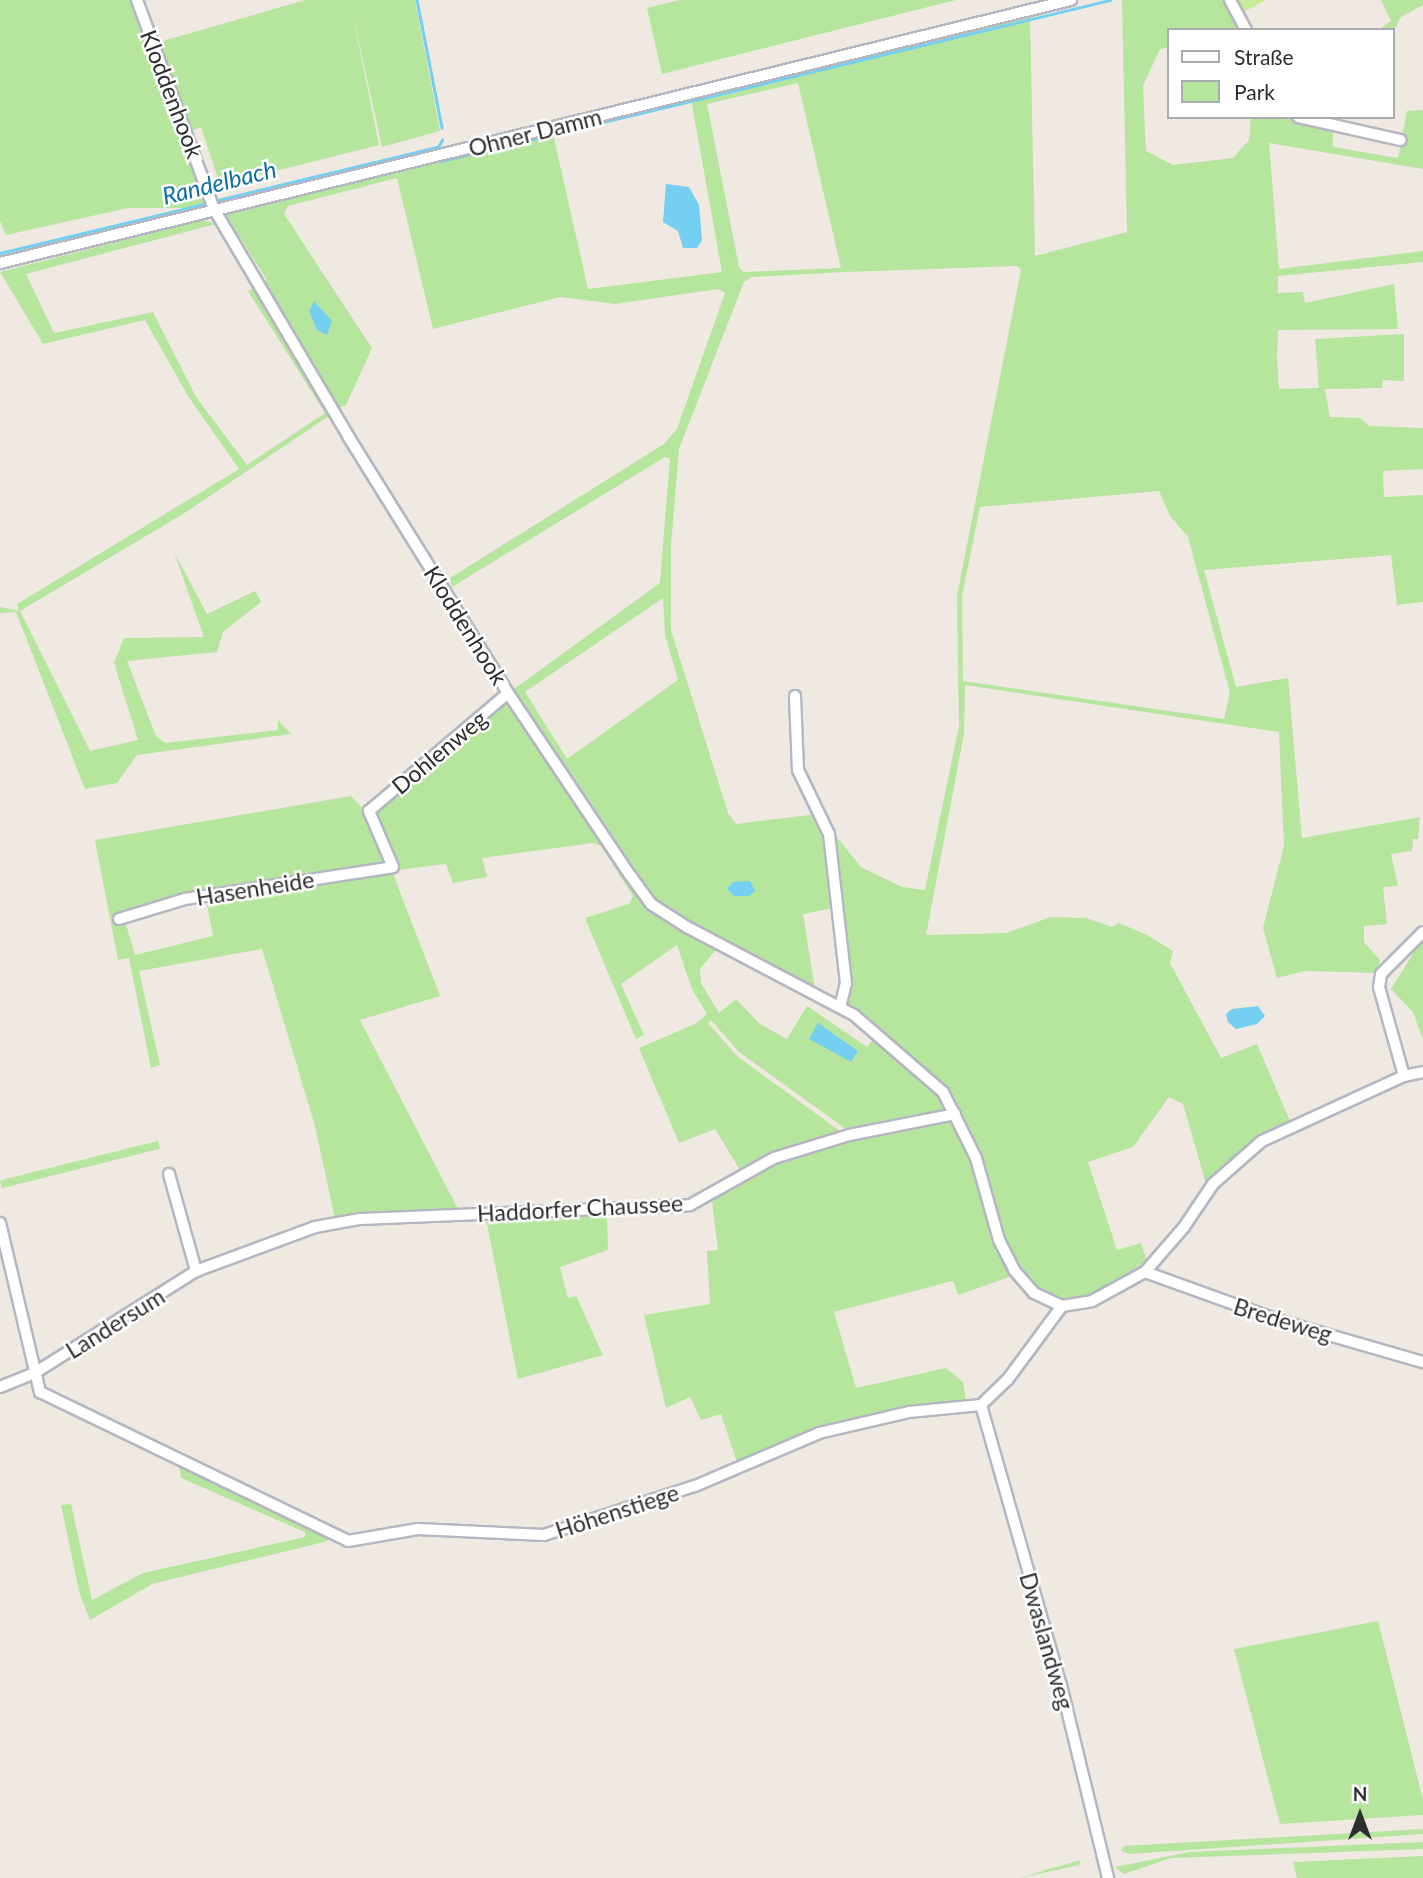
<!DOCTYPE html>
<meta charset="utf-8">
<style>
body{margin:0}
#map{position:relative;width:1423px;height:1878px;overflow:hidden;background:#efe9e1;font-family:Lato,sans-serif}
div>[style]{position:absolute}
.green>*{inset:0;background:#b6e59e;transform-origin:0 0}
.pitch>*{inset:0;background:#c9ec9a}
.water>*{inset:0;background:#75cff0}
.stream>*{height:2.5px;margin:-1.25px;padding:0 1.25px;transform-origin:1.25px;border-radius:1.25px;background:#75cff0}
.roads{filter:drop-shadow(2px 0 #b4b7c1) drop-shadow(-2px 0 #b4b7c1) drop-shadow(0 2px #b4b7c1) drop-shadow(0 -2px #b4b7c1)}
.minor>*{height:10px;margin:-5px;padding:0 5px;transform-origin:5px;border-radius:5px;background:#fff}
span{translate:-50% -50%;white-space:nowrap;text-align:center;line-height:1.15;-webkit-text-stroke:5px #fff;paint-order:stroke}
.street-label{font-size:23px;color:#2e2e2e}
.water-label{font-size:24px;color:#0d6fa3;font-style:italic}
.legend{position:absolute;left:1167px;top:28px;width:228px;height:91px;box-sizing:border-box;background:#fff;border:2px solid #ababab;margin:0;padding:9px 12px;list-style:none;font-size:21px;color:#2e2e2e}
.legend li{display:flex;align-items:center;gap:14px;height:35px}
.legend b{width:35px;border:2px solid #ababab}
.north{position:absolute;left:1325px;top:1780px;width:70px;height:70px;-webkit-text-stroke:5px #fff;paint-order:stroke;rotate:0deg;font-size:19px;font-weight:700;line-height:28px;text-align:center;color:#2e2e2e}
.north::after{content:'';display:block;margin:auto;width:24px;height:32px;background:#2e2e2e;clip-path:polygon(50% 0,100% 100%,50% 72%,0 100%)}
</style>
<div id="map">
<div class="green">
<i style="clip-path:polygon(0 0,135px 0,205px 191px,6px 235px,0 221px)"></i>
<i style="clip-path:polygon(305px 0,415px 0,440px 131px,382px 147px,352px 11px,379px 145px,220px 185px,201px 127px,190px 131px,156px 43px)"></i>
<i style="clip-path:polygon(679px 0,956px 0,662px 74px,647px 8px)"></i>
<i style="clip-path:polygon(evenodd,1122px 0,1232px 0,1242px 30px,1169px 30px,1169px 47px,1160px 49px,1143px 86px,1146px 151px,1173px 165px,1233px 158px,1249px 140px,1251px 117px,1332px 117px,1333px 147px,1398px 158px,1407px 111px,1423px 110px,1423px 169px,1269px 143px,1279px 269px,1423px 251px,1423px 262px,1278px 276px,1278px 293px,1303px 292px,1305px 303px,1394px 284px,1398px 329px,1278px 330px,1277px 358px,1279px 389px,1319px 388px,1315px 339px,1404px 334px,1404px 381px,1383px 380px,1382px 388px,1325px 389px,1330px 417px,1360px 418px,1369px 426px,1423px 428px,1423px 469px,1383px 471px,1384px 497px,1423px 495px,1423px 602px,1397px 605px,1391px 555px,1204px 570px,1236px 687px,1288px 678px,1302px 838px,1420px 817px,1418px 839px,1413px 839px,1412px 851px,1391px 854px,1398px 886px,1383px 887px,1387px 924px,1364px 926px,1364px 942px,1380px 960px,1377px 973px,1305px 971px,1277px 978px,1263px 928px,1284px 846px,1279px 732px,965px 685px,964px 734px,926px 935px,1006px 933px,1051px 917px,1086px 918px,1112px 927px,1119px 923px,1147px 935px,1173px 951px,1170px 963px,1221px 1058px,1257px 1044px,1290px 1121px,1235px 1155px,1207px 1187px,1183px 1104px,1169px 1097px,1133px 1147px,1088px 1162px,1117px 1250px,1141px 1243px,1148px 1264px,1094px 1297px,1063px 1303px,1036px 1291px,1016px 1267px,1003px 1240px,978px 1157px,945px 1089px,844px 1005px,849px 985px,847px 948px,834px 834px,861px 867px,902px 887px,925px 890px,959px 726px,957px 596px,1021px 270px,1017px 266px,845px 272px,752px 277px,744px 282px,679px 449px,671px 546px,671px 630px,728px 813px,736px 824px,818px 814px,826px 835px,833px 908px,803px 914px,815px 989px,723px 941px,700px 969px,701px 983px,719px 1013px,736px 999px,760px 1024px,787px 1039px,807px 1006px,867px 1047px,875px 1037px,909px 1062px,941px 1094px,974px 1160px,998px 1243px,1015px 1275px,958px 1295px,953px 1281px,834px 1312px,856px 1388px,946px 1368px,963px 1382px,966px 1400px,839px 1421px,737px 1462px,721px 1414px,701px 1420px,690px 1397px,666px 1408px,644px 1315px,710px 1304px,707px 1251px,718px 1250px,712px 1200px,774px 1161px,851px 1137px,850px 1132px,739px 1052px,711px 1020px,708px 1023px,737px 1056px,844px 1134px,740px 1170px,715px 1129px,679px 1143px,639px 1048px,695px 1024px,707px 1014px,692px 989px,677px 945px,621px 984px,644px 1035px,636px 1039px,585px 918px,629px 904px,633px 896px,601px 846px,593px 843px,482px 858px,487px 877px,453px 883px,446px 864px,398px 870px,373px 811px,508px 697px,595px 830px,603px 829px,514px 689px,660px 583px,670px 458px,665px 457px,452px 587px,450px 578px,664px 444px,677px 429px,725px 293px,718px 289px,615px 304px,561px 297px,433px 329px,397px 178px,288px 206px,284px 214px,372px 348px,346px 405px,331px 411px,332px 414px,183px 514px,20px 611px,90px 751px,138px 740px,114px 663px,124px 638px,204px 637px,174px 552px,207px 614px,255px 591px,261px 602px,223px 632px,217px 652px,127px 661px,156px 736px,165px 743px,278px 730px,278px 720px,291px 734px,137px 755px,117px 783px,85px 789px,16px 612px,0 613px,0 607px,19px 611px,17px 604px,239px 469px,188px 396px,145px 320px,43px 344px,0 272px,203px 220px,216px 224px,26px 274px,54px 333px,153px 312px,196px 397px,247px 465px,325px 413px,248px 291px,267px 280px,224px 212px,553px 134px,588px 289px,722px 272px,691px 99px,1030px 15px,1035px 256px,1127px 232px,1122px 0,798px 83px,841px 268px,744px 272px,739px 267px,707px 104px,798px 83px,1122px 0,1159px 491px,1170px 516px,1188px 537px,1230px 693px,1224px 719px,963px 681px,962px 596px,980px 507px,1159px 491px,1122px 0,663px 598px,665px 635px,678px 680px,567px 759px,525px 692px,663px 598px)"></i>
<i style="clip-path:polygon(1381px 0,1423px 0,1423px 5px,1401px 17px,1393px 32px,1378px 30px,1391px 21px)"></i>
<i style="left:207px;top:197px;width:11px;height:213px;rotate:90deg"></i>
<i style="clip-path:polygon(351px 796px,367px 813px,389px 865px,166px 901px,123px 914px,135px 955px,213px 936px,206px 899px,392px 871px,440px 996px,360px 1020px,458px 1209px,335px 1219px,315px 1126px,262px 949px,139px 971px,160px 1065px,151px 1068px,129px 958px,118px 960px,95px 840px)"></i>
<i style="clip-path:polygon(1423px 938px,1423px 1040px,1413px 1012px,1391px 989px)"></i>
<i style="left:158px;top:1141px;width:8px;height:163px;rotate:76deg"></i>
<i style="clip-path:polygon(532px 1216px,607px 1216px,608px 1250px,560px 1267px,568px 1298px,576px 1296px,603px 1355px,518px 1379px,486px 1219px)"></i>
<i style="clip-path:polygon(179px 1464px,327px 1534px,328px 1541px,152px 1584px,90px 1620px,80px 1595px,61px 1505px,71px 1504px,92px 1600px,143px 1573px,305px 1537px,305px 1532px,181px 1478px)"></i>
<i style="clip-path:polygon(1378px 1621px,1423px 1800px,1423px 1815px,1280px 1824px,1234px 1649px)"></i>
<i style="clip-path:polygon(1423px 1829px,1423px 1834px,1129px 1854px,1121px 1851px,1124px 1846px)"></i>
<i style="clip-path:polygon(1423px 1842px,1423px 1849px,1171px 1858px,1124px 1874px,1115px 1867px,1189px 1852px)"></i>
<i style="clip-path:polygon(1423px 1856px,1423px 1878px,1297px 1878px,1293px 1862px)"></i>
<i style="clip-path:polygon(1081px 1860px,1079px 1865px,1020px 1878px,1049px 1869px)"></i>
</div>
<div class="pitch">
<i style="clip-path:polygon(1235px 0,1266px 0,1242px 13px)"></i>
</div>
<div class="water">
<i style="clip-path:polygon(666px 184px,689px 187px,699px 205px,702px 240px,697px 248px,683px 248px,678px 231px,663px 222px)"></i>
<i style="clip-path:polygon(314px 301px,332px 321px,327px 335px,317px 330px,309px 311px)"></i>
<i style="clip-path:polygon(750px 881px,755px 891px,749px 896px,734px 896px,727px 889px,733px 882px)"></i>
<i style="clip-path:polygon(1258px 1006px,1265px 1016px,1257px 1024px,1236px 1029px,1228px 1022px,1226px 1014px,1232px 1009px)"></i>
<i style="clip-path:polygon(818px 1023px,858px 1051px,851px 1062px,809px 1039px)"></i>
</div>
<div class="stream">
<i style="left:417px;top:0;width:130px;rotate:78.9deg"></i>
<i style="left:441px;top:161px;width:688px;rotate:-13.53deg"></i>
<i style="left:214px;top:201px;width:230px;rotate:-13.6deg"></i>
<i style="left:438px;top:147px;width:8px;rotate:-60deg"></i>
<i style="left:0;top:253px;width:214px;rotate:-13.5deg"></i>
</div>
<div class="roads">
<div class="minor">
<i style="left:137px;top:0;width:223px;rotate:69.8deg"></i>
<i style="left:214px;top:209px;width:264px;rotate:59.4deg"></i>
<i style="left:348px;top:436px;width:303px;rotate:58.1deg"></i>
<i style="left:508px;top:693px;width:219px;rotate:56.2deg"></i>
<i style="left:630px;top:875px;width:36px;rotate:54deg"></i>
<i style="left:651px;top:904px;width:43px;rotate:32.6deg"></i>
<i style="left:687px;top:927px;width:189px;rotate:27.8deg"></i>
<i style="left:854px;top:1015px;width:118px;rotate:40.9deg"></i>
<i style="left:943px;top:1092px;width:74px;rotate:63.4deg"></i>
<i style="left:976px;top:1158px;width:85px;rotate:74.3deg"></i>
<i style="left:999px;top:1240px;width:34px;rotate:63deg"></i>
<i style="left:1014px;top:1270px;width:30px;rotate:49deg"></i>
<i style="left:1034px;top:1293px;width:31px;rotate:25deg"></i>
<i style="left:1062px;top:1306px;width:30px;rotate:-9deg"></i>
<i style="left:1092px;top:1301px;width:60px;rotate:-28.7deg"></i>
<i style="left:1145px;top:1272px;width:60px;rotate:-49.1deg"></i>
<i style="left:1184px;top:1227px;width:52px;rotate:-56deg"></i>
<i style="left:1213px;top:1184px;width:65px;rotate:-41.3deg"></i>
<i style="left:1262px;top:1141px;width:156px;rotate:-24.6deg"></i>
<i style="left:1404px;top:1076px;width:19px;rotate:-12deg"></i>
<i style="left:1230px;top:0;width:34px;rotate:62deg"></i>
<i style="left:1298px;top:117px;width:105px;rotate:12.7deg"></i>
<i style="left:0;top:263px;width:1103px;rotate:-13.8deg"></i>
<i style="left:795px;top:696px;width:74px;rotate:87.7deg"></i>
<i style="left:798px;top:770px;width:71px;rotate:64.2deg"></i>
<i style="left:829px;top:834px;width:150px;rotate:83.5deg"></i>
<i style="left:846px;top:983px;width:25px;rotate:104deg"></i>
<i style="left:119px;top:919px;width:69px;rotate:-16.9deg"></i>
<i style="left:185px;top:899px;width:210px;rotate:-8.7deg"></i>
<i style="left:393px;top:867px;width:61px;rotate:-113.2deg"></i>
<i style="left:369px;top:811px;width:182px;rotate:-40.3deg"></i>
<i style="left:1404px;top:1076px;width:92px;rotate:-105.7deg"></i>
<i style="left:1379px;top:987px;width:13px;rotate:-81deg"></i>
<i style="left:1381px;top:974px;width:59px;rotate:-45deg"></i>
<i style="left:169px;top:1174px;width:101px;rotate:74.4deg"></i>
<i style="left:0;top:1223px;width:174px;rotate:76.7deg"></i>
<i style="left:40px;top:1392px;width:342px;rotate:25.8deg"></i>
<i style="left:348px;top:1541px;width:71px;rotate:-9.7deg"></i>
<i style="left:418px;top:1529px;width:126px;rotate:2.7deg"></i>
<i style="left:544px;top:1535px;width:159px;rotate:-18deg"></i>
<i style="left:695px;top:1486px;width:135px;rotate:-23.1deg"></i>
<i style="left:819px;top:1433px;width:92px;rotate:-13.1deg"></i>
<i style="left:909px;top:1412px;width:72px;rotate:-5.6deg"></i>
<i style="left:981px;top:1405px;width:37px;rotate:-44deg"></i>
<i style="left:1008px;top:1379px;width:91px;rotate:-53.5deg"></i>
<i style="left:1145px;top:1272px;width:148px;rotate:19.8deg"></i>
<i style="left:1284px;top:1322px;width:145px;rotate:16.1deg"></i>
<i style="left:0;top:1387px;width:35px;rotate:-22deg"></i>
<i style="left:33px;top:1374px;width:193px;rotate:-32.3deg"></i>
<i style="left:196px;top:1271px;width:127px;rotate:-20.3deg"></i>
<i style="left:315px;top:1227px;width:46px;rotate:-10.1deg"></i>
<i style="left:360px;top:1219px;width:330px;rotate:-2.4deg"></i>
<i style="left:690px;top:1205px;width:96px;rotate:-29.2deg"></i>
<i style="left:774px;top:1158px;width:78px;rotate:-17deg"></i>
<i style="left:849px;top:1135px;width:108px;rotate:-11.2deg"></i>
<i style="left:981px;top:1405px;width:291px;rotate:74.1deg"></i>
<i style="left:1061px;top:1685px;width:199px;rotate:76.3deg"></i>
</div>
</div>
<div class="street-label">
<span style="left:172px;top:94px;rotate:69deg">Kloddenhook</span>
<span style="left:535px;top:132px;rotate:-14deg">Ohner Damm</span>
<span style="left:466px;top:625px;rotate:58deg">Kloddenhook</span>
<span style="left:439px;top:752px;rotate:-40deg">Dohlenweg</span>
<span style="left:255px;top:888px;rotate:-9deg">Hasenheide</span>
<span style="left:580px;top:1208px;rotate:-3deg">Haddorfer Chaussee</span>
<span style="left:1283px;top:1320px;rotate:17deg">Bredeweg</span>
<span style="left:115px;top:1323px;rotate:-32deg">Landersum</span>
<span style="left:617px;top:1511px;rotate:-18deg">Höhenstiege</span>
<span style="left:1047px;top:1641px;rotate:74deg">Dwaslandweg</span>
</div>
<div class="water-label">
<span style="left:219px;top:182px;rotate:-14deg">Randelbach</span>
</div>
<ul class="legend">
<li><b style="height:9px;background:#fff"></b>Straße</li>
<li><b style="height:19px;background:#b6e59e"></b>Park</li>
</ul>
<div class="north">N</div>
</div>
